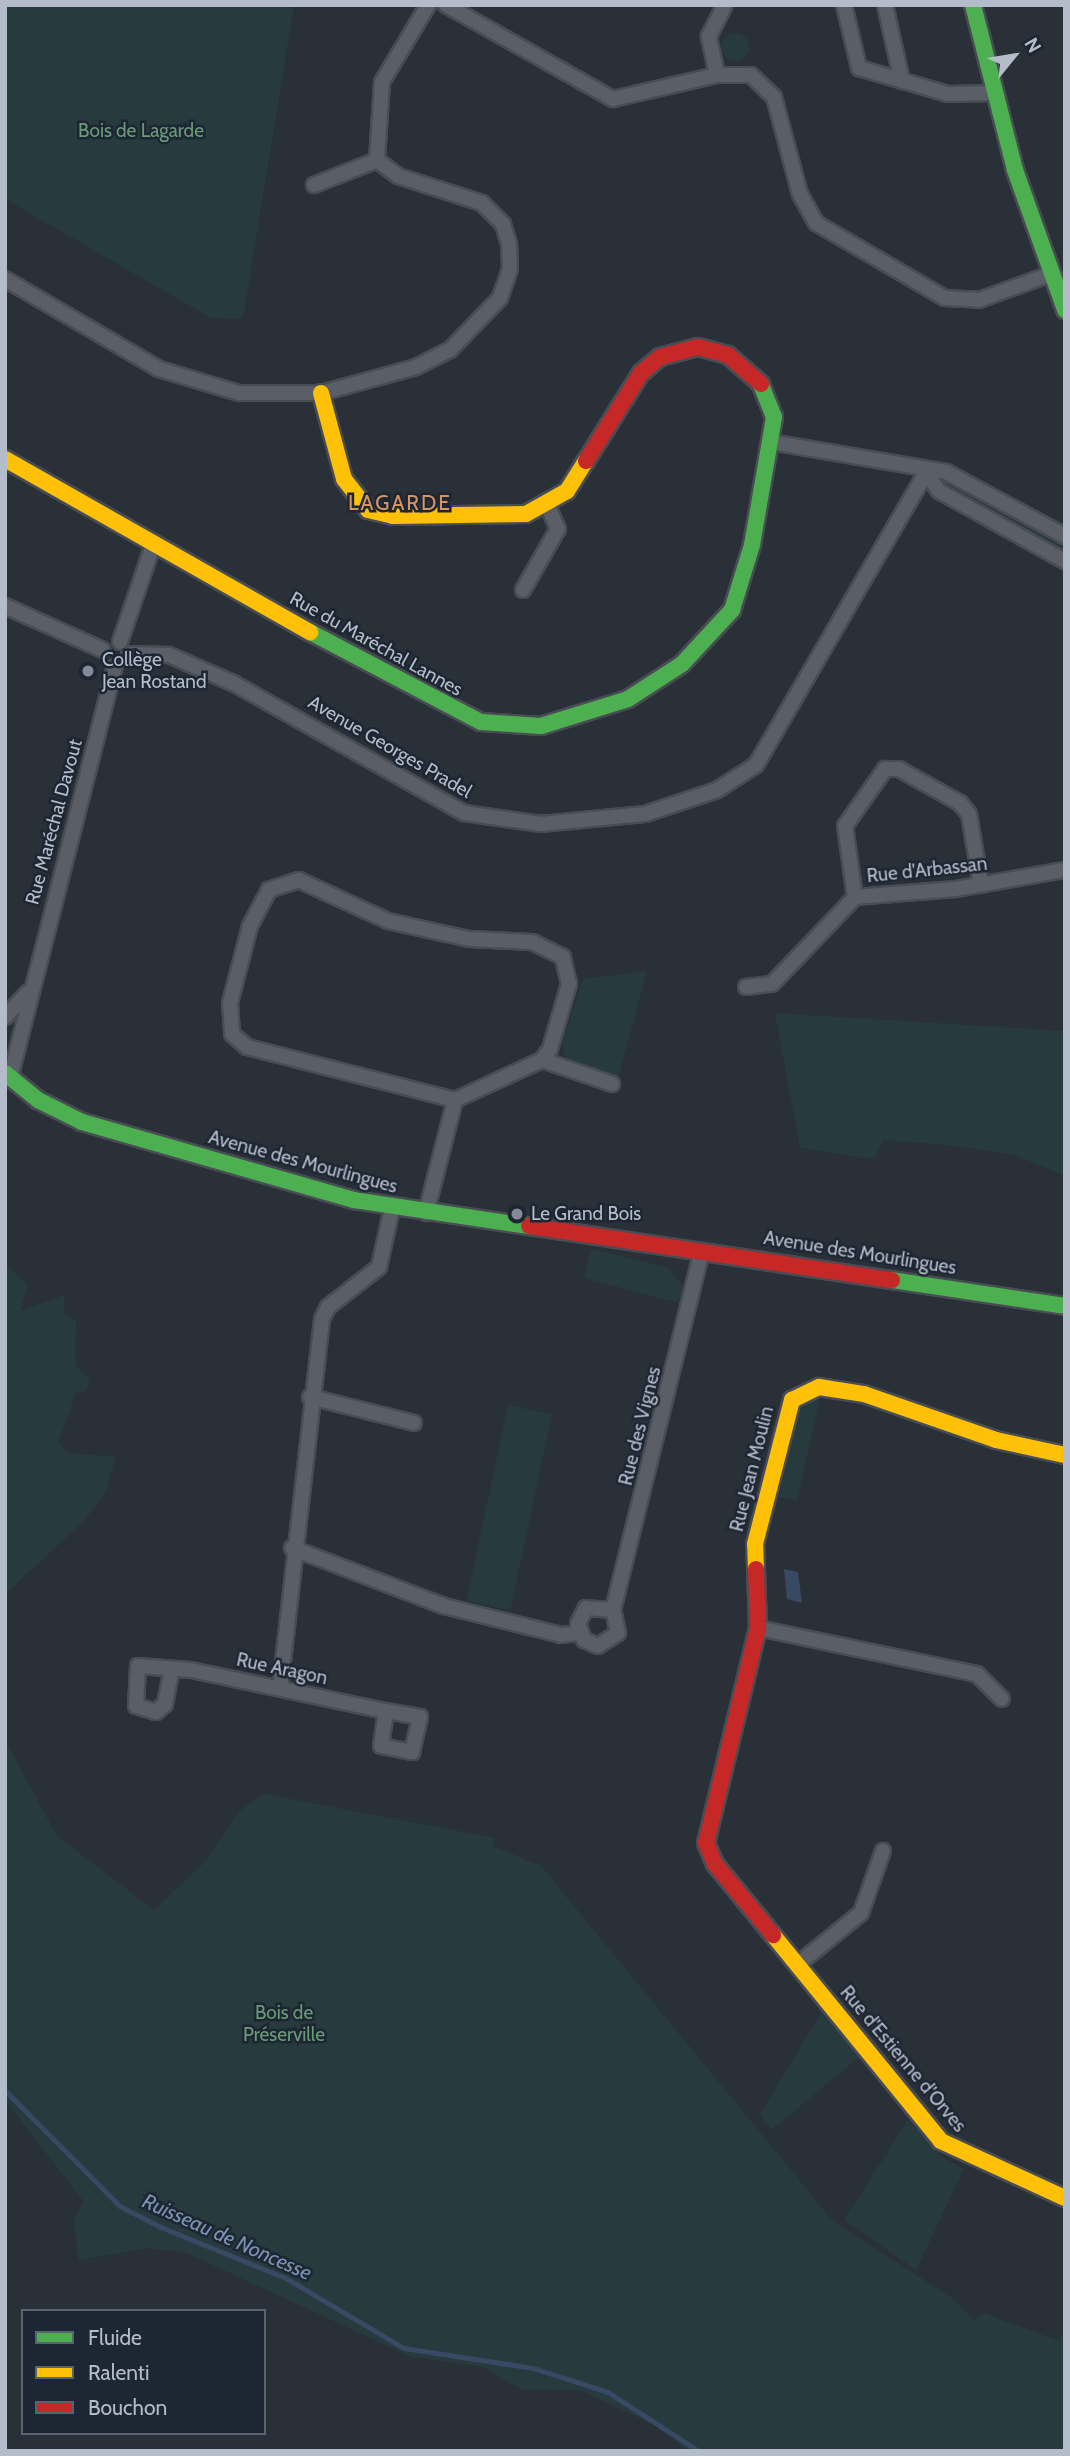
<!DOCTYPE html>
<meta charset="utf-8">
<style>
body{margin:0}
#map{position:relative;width:1070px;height:2456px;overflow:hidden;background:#2a3038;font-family:Cabin,sans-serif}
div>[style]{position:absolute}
.green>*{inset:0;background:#273a3e;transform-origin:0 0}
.round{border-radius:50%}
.water>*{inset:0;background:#384963}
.stream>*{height:4.5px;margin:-2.25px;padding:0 2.25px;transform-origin:2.25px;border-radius:2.25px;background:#384963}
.roads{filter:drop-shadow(2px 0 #484c53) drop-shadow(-2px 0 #484c53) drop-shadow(0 2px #484c53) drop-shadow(0 -2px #484c53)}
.street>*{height:14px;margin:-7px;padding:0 7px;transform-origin:7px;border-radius:7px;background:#5a5e66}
.fast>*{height:16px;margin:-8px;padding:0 8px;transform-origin:8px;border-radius:8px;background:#4caf50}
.slow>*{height:16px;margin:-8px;padding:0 8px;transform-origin:8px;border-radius:8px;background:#ffc107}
.jam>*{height:16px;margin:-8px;padding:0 8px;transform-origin:8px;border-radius:8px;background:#c62828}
.dots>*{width:19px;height:19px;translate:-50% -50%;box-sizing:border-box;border:4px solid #1d2633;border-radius:50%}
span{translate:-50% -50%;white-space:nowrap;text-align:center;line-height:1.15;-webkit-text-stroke:5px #1d2633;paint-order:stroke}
.park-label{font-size:19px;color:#6b9a76}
.street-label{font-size:19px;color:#b4bcc9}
.poi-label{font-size:19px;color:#b4bcc9}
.left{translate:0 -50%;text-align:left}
.neighbourhood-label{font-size:21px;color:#d59563;letter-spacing:2px}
.water-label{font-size:21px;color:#7c92b1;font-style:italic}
.frame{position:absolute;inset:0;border:7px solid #b4bcc9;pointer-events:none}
.legend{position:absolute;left:21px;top:2309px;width:245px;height:126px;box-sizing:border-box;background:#1d2633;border:2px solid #59626f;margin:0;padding:9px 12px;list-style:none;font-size:21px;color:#b4bcc9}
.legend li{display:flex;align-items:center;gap:14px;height:35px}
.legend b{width:35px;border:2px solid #59626f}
.north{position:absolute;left:979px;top:21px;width:70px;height:70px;-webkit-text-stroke:5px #1d2633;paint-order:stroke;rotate:60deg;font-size:19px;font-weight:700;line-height:28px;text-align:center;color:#b4bcc9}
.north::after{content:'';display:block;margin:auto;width:24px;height:32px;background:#b4bcc9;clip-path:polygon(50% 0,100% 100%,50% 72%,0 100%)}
</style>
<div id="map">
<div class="green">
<i style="clip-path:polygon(5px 5px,294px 5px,243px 319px,211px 318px,5px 199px)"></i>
<i class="round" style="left:721px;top:33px;width:28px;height:28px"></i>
<i style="clip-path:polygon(946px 479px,1065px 545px,1065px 550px,942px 483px)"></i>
<i style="clip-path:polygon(647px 971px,618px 1078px,567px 1062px,562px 1043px,583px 979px)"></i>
<i style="clip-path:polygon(775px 1013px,1065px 1031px,1065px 1176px,1015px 1155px,957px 1146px,883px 1140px,874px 1159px,800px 1148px)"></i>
<i style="clip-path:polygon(591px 1249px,667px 1267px,683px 1286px,679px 1303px,584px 1278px)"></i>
<i style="clip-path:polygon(7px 1265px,28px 1286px,20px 1311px,64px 1295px,64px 1314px,76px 1320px,75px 1365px,90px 1379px,85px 1392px,76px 1392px,59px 1441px,67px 1453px,116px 1457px,105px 1493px,84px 1521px,5px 1594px)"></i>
<i style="clip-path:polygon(811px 1400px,819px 1402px,797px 1501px,779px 1497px,798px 1414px)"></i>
<i style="left:508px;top:1405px;width:45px;height:200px;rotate:12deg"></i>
<i style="clip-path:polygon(5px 1740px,57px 1836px,154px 1910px,208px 1859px,238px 1812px,264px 1794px,495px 1838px,493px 1846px,541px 1866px,833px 2221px,952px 2298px,974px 2320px,983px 2313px,1057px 2340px,1065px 2334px,1065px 2451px,685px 2451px,667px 2431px,582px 2391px,521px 2389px,483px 2367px,409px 2356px,185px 2252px,146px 2248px,79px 2260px,73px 2220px,84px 2202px,5px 2100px)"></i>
<i style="clip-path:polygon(821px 2012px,859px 2057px,772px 2130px,760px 2115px)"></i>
<i style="clip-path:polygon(908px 2120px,943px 2158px,964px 2169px,916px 2270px,844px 2220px)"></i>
</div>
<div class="water">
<i style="clip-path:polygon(784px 1569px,798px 1572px,802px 1603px,787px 1599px)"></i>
</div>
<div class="stream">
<i style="left:5px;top:2090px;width:163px;rotate:45.2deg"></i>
<i style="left:120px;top:2206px;width:46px;rotate:27.1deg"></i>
<i style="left:161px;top:2227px;width:135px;rotate:22.2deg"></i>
<i style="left:286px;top:2278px;width:137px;rotate:30.7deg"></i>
<i style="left:404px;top:2348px;width:131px;rotate:8.8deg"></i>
<i style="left:533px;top:2368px;width:79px;rotate:17.7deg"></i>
<i style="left:608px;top:2392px;width:108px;rotate:33deg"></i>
</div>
<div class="roads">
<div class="street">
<i style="left:446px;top:5px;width:192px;rotate:29.4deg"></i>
<i style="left:613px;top:99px;width:107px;rotate:-13deg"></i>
<i style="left:717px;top:75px;width:34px"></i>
<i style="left:751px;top:75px;width:32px;rotate:44deg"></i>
<i style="left:774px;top:97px;width:100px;rotate:75deg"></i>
<i style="left:800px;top:194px;width:33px;rotate:61deg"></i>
<i style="left:816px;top:223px;width:149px;rotate:30.2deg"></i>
<i style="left:945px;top:298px;width:34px;rotate:3deg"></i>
<i style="left:979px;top:300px;width:77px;rotate:-19.9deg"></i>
<i style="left:844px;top:5px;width:65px;rotate:76.6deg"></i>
<i style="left:859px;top:68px;width:93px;rotate:16.3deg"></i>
<i style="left:948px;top:94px;width:47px;rotate:-1.2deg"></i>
<i style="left:885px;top:5px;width:78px;rotate:77.4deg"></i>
<i style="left:717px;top:75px;width:40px;rotate:-102deg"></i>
<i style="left:709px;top:36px;width:35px;rotate:-63deg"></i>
<i style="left:314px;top:185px;width:68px;rotate:-21.6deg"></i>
<i style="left:5px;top:279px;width:178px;rotate:30.3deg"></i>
<i style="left:159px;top:369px;width:84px;rotate:16.7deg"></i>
<i style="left:239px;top:393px;width:82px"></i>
<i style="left:321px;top:393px;width:98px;rotate:-15.3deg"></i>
<i style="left:416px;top:367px;width:38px;rotate:-27deg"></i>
<i style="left:450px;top:350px;width:72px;rotate:-46.1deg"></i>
<i style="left:500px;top:298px;width:31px;rotate:-71deg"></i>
<i style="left:510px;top:269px;width:25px;rotate:-92deg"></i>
<i style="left:509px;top:244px;width:21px;rotate:-107deg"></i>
<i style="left:503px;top:224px;width:30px;rotate:-135deg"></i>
<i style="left:482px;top:203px;width:88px;rotate:-162.2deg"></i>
<i style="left:398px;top:176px;width:26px;rotate:-143deg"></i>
<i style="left:377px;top:160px;width:78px;rotate:-86.3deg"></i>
<i style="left:382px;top:82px;width:90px;rotate:-59.1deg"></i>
<i style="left:771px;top:442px;width:178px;rotate:9.7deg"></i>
<i style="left:946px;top:472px;width:135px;rotate:28.3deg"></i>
<i style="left:926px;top:473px;width:22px;rotate:54deg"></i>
<i style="left:939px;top:491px;width:144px;rotate:29.1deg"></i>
<i style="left:523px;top:590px;width:70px;rotate:-60.2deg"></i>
<i style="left:558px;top:529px;width:24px;rotate:-114deg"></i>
<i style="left:5px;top:606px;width:107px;rotate:24.2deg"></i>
<i style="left:120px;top:642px;width:102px;rotate:-71.2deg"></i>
<i style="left:129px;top:654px;width:40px;rotate:1.4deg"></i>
<i style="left:169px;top:655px;width:72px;rotate:23.7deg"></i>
<i style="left:235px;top:684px;width:263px;rotate:29.4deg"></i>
<i style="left:464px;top:813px;width:78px;rotate:8.1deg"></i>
<i style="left:541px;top:824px;width:104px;rotate:-5.5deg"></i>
<i style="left:645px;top:814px;width:76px;rotate:-18.4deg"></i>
<i style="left:717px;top:790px;width:46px;rotate:-32.7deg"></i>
<i style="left:756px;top:765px;width:338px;rotate:-59.8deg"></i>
<i style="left:855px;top:897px;width:72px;rotate:-98deg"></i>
<i style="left:845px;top:826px;width:70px;rotate:-54.9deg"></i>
<i style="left:885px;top:769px;width:14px"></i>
<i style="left:899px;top:769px;width:70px;rotate:29.1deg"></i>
<i style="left:960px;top:803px;width:14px;rotate:51deg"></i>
<i style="left:969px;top:814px;width:72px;rotate:80.4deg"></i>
<i style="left:746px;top:987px;width:26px;rotate:-7deg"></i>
<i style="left:772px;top:984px;width:120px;rotate:-46.3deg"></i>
<i style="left:855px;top:897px;width:101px;rotate:-4.5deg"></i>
<i style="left:956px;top:889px;width:111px;rotate:-9.9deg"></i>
<i style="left:5px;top:1017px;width:33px;rotate:-47deg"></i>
<i style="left:542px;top:1060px;width:74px;rotate:18.9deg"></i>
<i style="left:10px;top:1078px;width:424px;rotate:-75.7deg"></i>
<i style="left:426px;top:1213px;width:117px;rotate:-75.6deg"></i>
<i style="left:455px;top:1100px;width:96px;rotate:-24.7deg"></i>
<i style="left:542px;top:1060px;width:14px;rotate:-54deg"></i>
<i style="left:550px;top:1049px;width:68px;rotate:-73.7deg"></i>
<i style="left:569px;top:984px;width:28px;rotate:-103deg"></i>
<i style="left:563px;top:957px;width:34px;rotate:-154deg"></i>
<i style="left:532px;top:942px;width:63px;rotate:-177.3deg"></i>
<i style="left:469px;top:939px;width:83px;rotate:-167.5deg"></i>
<i style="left:388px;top:921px;width:98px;rotate:-155.3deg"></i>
<i style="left:299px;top:880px;width:32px;rotate:162deg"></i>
<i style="left:269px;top:890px;width:41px;rotate:117.8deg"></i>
<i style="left:250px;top:926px;width:80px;rotate:104.6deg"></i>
<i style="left:230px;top:1003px;width:31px;rotate:86deg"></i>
<i style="left:232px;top:1034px;width:20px;rotate:41deg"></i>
<i style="left:247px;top:1047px;width:215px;rotate:14.3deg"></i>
<i style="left:310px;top:1397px;width:107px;rotate:14deg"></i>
<i style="left:292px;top:1548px;width:163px;rotate:20.9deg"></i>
<i style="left:444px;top:1606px;width:121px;rotate:13.9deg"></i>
<i style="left:561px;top:1635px;width:18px;rotate:-6deg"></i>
<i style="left:613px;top:1610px;width:27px;rotate:-176deg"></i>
<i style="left:586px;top:1608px;width:18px;rotate:117deg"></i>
<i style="left:578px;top:1624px;width:17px;rotate:69deg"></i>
<i style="left:584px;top:1640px;width:15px;rotate:23deg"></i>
<i style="left:598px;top:1646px;width:24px;rotate:-33deg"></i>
<i style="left:618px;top:1633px;width:24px;rotate:-102deg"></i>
<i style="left:613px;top:1610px;width:370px;rotate:-76.1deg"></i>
<i style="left:758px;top:1628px;width:224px;rotate:11.9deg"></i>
<i style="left:977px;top:1674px;width:35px;rotate:45deg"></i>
<i style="left:171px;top:1673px;width:32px;rotate:101deg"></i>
<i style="left:165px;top:1704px;width:12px;rotate:138deg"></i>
<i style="left:156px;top:1712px;width:21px;rotate:-163deg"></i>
<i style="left:136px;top:1706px;width:40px;rotate:-87.1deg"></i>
<i style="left:138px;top:1666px;width:53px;rotate:4.3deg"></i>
<i style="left:191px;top:1670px;width:199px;rotate:11.9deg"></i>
<i style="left:386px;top:1711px;width:35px;rotate:98deg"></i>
<i style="left:381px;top:1746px;width:32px;rotate:11deg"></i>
<i style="left:412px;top:1752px;width:36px;rotate:-77deg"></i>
<i style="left:420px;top:1717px;width:35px;rotate:-170deg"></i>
<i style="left:280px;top:1688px;width:371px;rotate:-83.5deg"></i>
<i style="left:322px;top:1319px;width:13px;rotate:-63deg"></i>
<i style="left:328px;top:1307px;width:65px;rotate:-38.1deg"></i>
<i style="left:379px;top:1267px;width:60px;rotate:-77.6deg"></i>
<i style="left:797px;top:1965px;width:82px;rotate:-39.1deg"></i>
<i style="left:861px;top:1913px;width:66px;rotate:-70.5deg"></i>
</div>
<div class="fast">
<i style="left:973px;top:5px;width:170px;rotate:75.7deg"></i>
<i style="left:1015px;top:170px;width:149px;rotate:70.3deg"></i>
<i style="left:310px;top:632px;width:193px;rotate:27.8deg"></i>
<i style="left:481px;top:722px;width:60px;rotate:3.8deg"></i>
<i style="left:541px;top:726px;width:91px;rotate:-17.2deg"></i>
<i style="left:628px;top:699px;width:64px;rotate:-32.9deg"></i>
<i style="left:682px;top:664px;width:74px;rotate:-47.2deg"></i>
<i style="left:732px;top:610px;width:68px;rotate:-72.9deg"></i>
<i style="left:752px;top:545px;width:130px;rotate:-80.2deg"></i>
<i style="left:774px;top:417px;width:35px;rotate:-112deg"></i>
<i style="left:5px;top:1073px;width:43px;rotate:39.3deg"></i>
<i style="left:38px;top:1100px;width:49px;rotate:26.6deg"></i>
<i style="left:82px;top:1122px;width:283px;rotate:16deg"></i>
<i style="left:354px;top:1200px;width:177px;rotate:8.5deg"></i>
<i style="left:892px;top:1280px;width:175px;rotate:8.5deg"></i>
</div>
<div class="slow">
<i style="left:321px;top:393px;width:89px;rotate:75deg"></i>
<i style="left:344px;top:479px;width:39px;rotate:52deg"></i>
<i style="left:368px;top:510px;width:26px;rotate:13deg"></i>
<i style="left:393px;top:516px;width:133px;rotate:-0.9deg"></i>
<i style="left:526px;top:514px;width:47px;rotate:-29.3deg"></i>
<i style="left:567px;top:491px;width:36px;rotate:-58deg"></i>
<i style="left:5px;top:459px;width:351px;rotate:29.6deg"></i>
<i style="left:756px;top:1569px;width:25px;rotate:-92deg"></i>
<i style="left:755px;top:1544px;width:149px;rotate:-75.6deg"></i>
<i style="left:792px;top:1400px;width:30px;rotate:-26deg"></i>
<i style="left:819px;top:1387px;width:46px;rotate:8.8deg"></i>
<i style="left:864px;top:1394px;width:140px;rotate:19.2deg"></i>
<i style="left:996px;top:1440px;width:71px;rotate:12.3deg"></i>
<i style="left:773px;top:1935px;width:266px;rotate:50.8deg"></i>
<i style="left:941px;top:2141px;width:136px;rotate:24.7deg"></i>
</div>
<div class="jam">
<i style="left:586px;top:461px;width:104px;rotate:-58deg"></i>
<i style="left:641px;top:373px;width:25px;rotate:-40deg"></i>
<i style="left:660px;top:357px;width:39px;rotate:-15deg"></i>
<i style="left:698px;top:347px;width:31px;rotate:15deg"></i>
<i style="left:728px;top:355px;width:44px;rotate:41.3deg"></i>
<i style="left:529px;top:1226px;width:367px;rotate:8.5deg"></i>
<i style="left:756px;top:1569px;width:59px;rotate:88.1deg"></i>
<i style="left:758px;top:1628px;width:221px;rotate:103.6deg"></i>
<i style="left:706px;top:1843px;width:23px;rotate:67deg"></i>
<i style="left:715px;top:1864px;width:92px;rotate:50.8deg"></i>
</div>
</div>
<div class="dots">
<i style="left:88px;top:671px;background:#848b96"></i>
<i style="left:517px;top:1214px;background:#848b96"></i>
</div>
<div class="park-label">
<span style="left:141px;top:131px">Bois de Lagarde</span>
<span style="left:284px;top:2024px">Bois de<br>Préserville</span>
</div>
<div class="street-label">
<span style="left:376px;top:644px;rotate:29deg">Rue du Maréchal Lannes</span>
<span style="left:390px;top:747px;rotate:30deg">Avenue Georges Pradel</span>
<span style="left:54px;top:822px;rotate:-75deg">Rue Maréchal Davout</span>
<span style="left:927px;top:870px;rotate:-6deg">Rue d'Arbassan</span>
<span style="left:303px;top:1162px;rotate:15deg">Avenue des Mourlingues</span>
<span style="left:860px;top:1253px;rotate:9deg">Avenue des Mourlingues</span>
<span style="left:640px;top:1426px;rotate:-76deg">Rue des Vignes</span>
<span style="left:752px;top:1469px;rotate:-76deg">Rue Jean Moulin</span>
<span style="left:282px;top:1669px;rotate:12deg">Rue Aragon</span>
<span style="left:903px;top:2059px;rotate:50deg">Rue d'Estienne d'Orves</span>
</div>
<div class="poi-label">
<span class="left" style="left:102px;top:671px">Collège<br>Jean Rostand</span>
<span class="left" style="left:531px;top:1214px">Le Grand Bois</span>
</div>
<div class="neighbourhood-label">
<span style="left:400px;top:503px">LAGARDE</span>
</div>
<div class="water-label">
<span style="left:227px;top:2237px;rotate:24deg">Ruisseau de Noncesse</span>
</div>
<div class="frame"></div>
<ul class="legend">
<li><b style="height:9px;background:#4caf50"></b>Fluide</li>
<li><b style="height:9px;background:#ffc107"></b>Ralenti</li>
<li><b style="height:9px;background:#c62828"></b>Bouchon</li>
</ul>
<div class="north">N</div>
</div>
